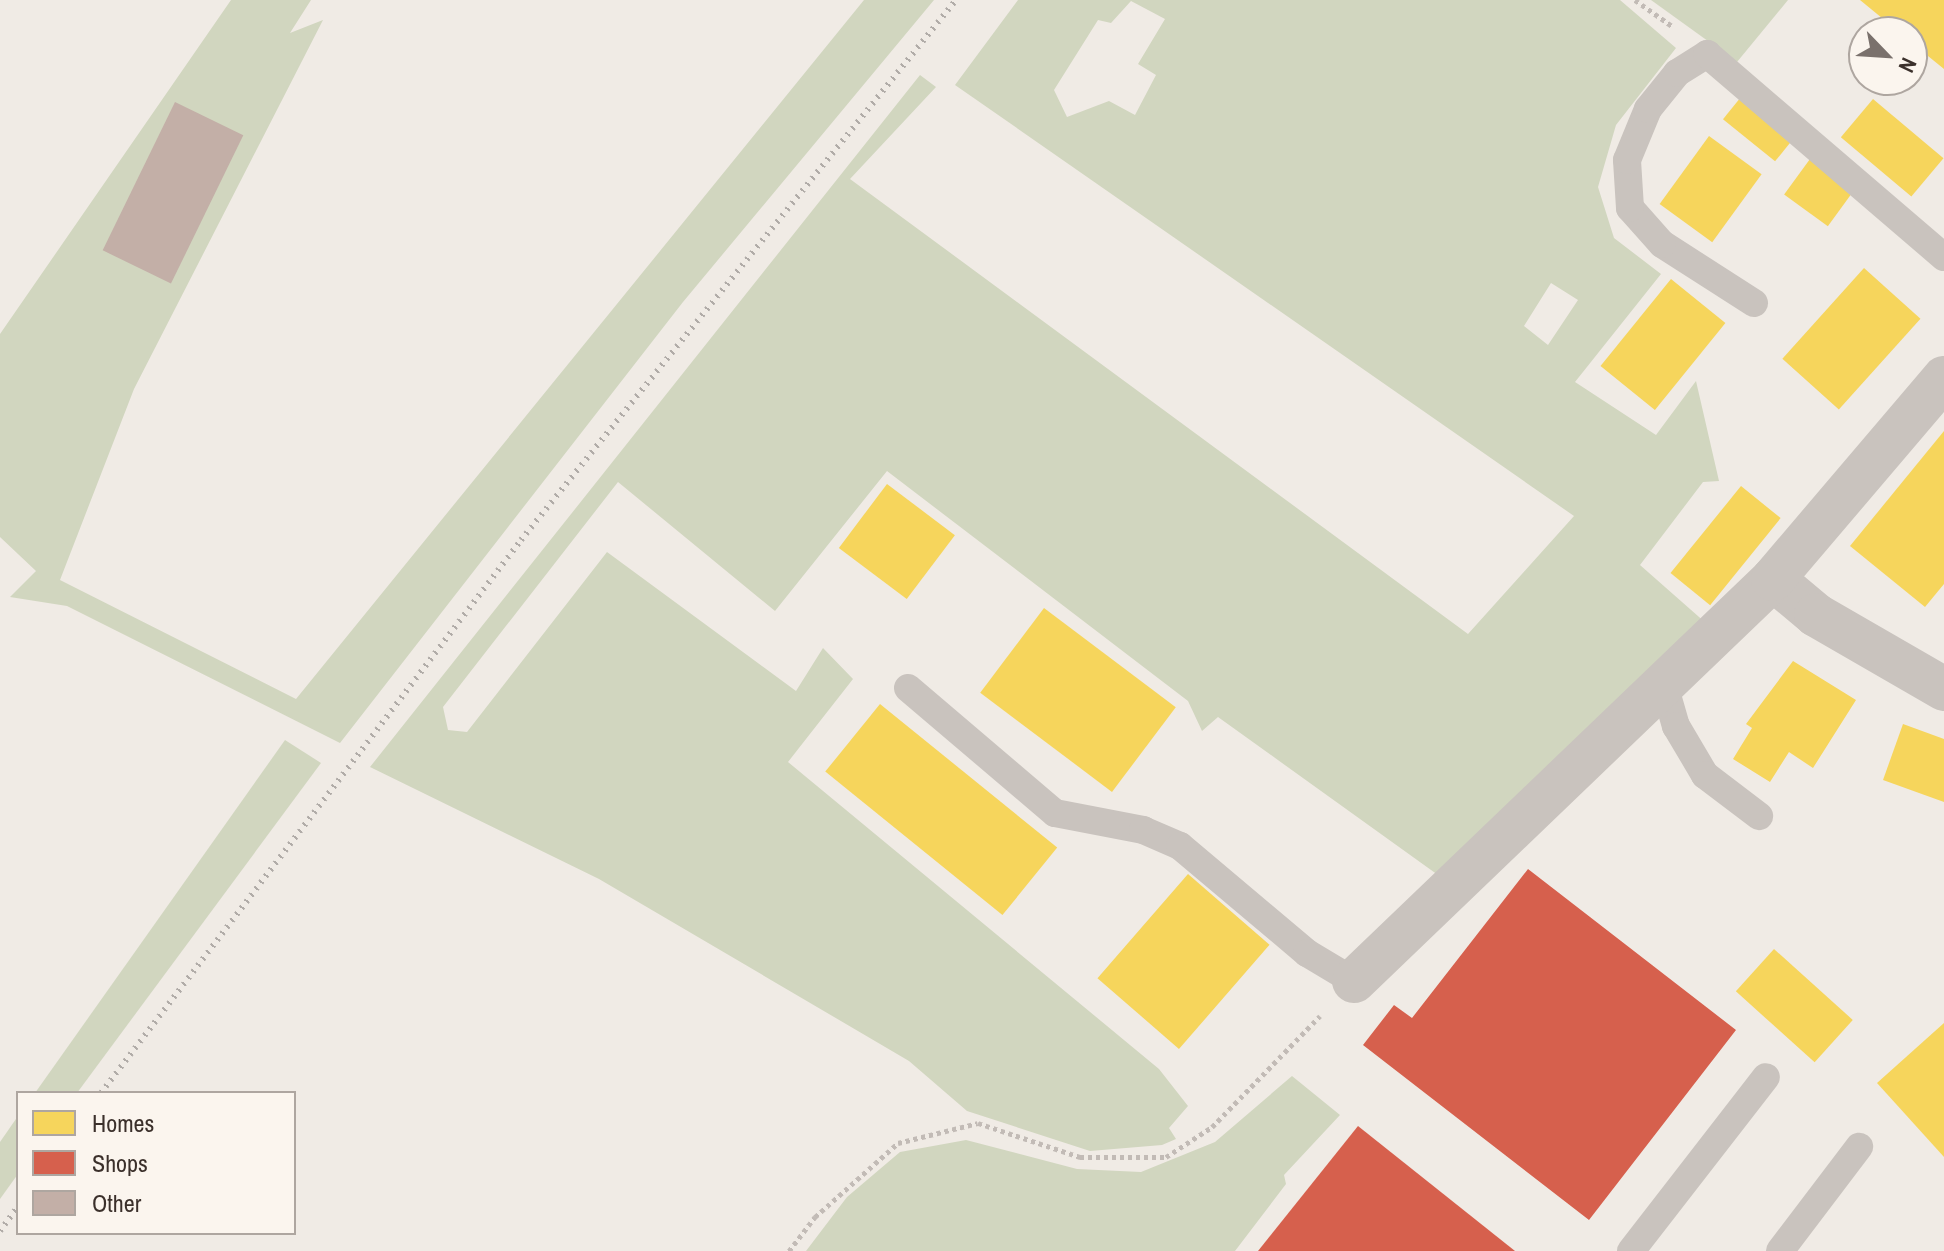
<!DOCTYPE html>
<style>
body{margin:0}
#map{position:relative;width:1944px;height:1251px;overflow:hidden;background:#f0ebe5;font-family:"Archivo Narrow",sans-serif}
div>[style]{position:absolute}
.green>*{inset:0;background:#d1d6bf}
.homes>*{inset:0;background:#f6d55c;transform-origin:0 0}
.shops>*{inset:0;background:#d6604d}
.building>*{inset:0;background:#c3afa7;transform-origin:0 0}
.path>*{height:5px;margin-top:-2.5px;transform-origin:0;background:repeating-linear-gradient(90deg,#c2bbb6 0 4px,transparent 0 8px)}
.service>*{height:28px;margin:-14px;padding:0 14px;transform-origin:14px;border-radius:14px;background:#c9c3be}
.minor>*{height:44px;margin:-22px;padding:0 22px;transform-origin:22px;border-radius:22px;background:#c9c3be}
.rail>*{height:6px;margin-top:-3px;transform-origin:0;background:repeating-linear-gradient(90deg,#b1aca8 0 2px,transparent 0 8px)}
span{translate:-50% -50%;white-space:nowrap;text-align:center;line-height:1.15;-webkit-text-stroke:8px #fbf5ee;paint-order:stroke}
.legend{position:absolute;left:16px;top:1091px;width:280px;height:144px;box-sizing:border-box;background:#fbf5ee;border:2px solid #aea6a0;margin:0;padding:10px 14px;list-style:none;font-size:24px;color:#3b302b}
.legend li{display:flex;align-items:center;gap:16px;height:40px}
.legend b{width:40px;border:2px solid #aea6a0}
.north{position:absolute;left:1848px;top:16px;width:80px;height:80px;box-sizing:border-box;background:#fbf5ee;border:2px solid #aea6a0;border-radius:50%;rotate:115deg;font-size:22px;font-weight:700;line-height:32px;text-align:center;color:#3b302b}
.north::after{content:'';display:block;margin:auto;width:28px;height:36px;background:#7a716c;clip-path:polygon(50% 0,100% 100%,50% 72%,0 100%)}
</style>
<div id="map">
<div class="green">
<i style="clip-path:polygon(231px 0,311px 0,290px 33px,323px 20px,134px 389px,60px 580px,296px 699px,864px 0,934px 0,683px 302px,340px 743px,67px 606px,10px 597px,36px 571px,0 537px,0 334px)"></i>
<i style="clip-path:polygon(evenodd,1018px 0,1620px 0,1676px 48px,1616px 125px,1598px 187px,1614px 238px,1661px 274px,1575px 382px,1656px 435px,1696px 381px,1719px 481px,1703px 482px,1640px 565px,1707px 624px,1438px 875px,1218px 717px,1202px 731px,1188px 701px,887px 471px,775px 611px,618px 482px,443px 707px,448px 730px,467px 732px,607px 552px,796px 691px,823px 648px,853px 679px,788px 762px,1159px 1069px,1188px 1106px,1169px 1128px,1176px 1139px,1162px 1145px,1090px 1151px,967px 1111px,909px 1061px,599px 879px,370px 767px,920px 75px,936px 87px,850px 179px,1468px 634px,1574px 516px,955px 85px,1018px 0,1131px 1px,1165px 19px,1138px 64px,1156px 75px,1135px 115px,1109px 101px,1067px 117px,1054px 90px,1098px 20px,1111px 23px,1131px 1px,1018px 0,1551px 283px,1578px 300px,1548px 345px,1524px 326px,1551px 283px)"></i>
<i style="clip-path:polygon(1651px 0,1788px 0,1737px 62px)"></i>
<i style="clip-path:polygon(285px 740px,321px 763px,77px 1093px,35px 1093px)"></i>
<i style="clip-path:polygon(1292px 1076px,1340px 1115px,1284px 1175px,1286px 1184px,1235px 1251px,806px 1251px,847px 1197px,900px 1152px,966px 1140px,1077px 1169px,1141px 1172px,1215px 1142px)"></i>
<i style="clip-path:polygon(18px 1116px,18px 1174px,0 1199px,0 1142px)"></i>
</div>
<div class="homes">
<i style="clip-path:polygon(1860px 0,1944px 0,1944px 69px,1912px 43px,1912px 32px,1899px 32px)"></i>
<i style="left:1745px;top:92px;width:67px;height:35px;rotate:39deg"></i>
<i style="left:1873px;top:99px;width:92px;height:50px;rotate:40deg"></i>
<i style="left:1709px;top:136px;width:65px;height:84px;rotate:36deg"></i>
<i style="left:1810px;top:159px;width:54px;height:44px;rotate:36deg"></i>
<i style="left:1864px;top:268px;width:76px;height:122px;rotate:42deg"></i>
<i style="left:1671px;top:279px;width:70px;height:112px;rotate:39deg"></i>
<i style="clip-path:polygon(1944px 431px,1944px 584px,1925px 607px,1850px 546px)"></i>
<i style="left:887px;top:484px;width:85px;height:80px;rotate:37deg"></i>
<i style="left:1741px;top:486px;width:51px;height:112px;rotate:39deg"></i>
<i style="left:1044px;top:608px;width:165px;height:106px;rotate:37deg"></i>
<i style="clip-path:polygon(1793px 661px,1856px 700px,1813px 768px,1789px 752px,1770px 782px,1733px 759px,1752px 728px,1746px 724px)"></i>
<i style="left:880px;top:704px;width:228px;height:87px;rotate:39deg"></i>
<i style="clip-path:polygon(1903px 724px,1944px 739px,1944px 802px,1883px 780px)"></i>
<i style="left:1188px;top:874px;width:108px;height:138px;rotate:41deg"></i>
<i style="left:1774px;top:949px;width:106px;height:57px;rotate:42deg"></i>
<i style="clip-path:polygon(1944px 1023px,1944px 1157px,1877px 1083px)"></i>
</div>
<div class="shops">
<i style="clip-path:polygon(1528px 869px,1736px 1030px,1589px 1220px,1363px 1045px,1394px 1005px,1412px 1018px)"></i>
<i style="clip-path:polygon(1358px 1126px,1515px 1251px,1258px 1251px)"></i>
</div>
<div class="building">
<i style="left:175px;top:102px;width:76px;height:165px;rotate:26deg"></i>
</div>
<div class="path">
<i style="left:1635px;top:0;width:45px;rotate:35.1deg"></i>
<i style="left:789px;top:1251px;width:43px;rotate:-52.6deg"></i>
<i style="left:815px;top:1217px;width:111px;rotate:-41.7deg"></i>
<i style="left:898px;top:1143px;width:82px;rotate:-14deg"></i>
<i style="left:978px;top:1123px;width:108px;rotate:18.4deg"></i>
<i style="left:1080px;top:1157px;width:86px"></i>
<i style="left:1166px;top:1157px;width:55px;rotate:-33.1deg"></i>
<i style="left:1212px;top:1127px;width:155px;rotate:-45.8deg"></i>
</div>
<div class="service">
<i style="left:1754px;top:303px;width:109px;rotate:-147.3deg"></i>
<i style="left:1662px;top:244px;width:48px;rotate:-131.6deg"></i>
<i style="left:1630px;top:208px;width:48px;rotate:-93.6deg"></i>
<i style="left:1627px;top:160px;width:55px;rotate:-67.6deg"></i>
<i style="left:1648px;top:109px;width:46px;rotate:-51.1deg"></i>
<i style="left:1677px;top:73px;width:36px;rotate:-32deg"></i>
<i style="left:1707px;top:54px;width:312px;rotate:40.6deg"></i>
<i style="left:908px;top:688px;width:193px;rotate:40.4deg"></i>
<i style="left:1055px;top:813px;width:90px;rotate:10.9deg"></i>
<i style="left:1143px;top:830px;width:40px;rotate:23.4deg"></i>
<i style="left:1180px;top:846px;width:166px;rotate:40.1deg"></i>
<i style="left:1307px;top:953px;width:55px;rotate:30.8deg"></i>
<i style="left:1665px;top:688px;width:40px;rotate:74deg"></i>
<i style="left:1676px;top:726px;width:57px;rotate:59.4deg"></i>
<i style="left:1705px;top:775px;width:68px;rotate:37.2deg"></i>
<i style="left:1631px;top:1251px;width:220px;rotate:-52.2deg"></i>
<i style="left:1780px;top:1251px;width:131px;rotate:-52.8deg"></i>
</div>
<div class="minor">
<i style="left:1773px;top:579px;width:56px;rotate:39.9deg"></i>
<i style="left:1816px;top:615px;width:148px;rotate:30deg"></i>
<i style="left:1354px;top:981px;width:581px;rotate:-43.81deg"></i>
<i style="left:1773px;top:579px;width:264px;rotate:-49.6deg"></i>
</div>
<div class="rail">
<i style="left:101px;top:1093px;width:694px;rotate:-52.78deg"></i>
<i style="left:521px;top:540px;width:693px;rotate:-51.15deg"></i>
<i style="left:0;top:1231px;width:31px;rotate:-54deg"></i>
</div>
<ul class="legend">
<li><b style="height:22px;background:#f6d55c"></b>Homes</li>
<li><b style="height:22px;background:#d6604d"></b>Shops</li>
<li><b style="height:22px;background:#c3afa7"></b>Other</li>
</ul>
<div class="north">N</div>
</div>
